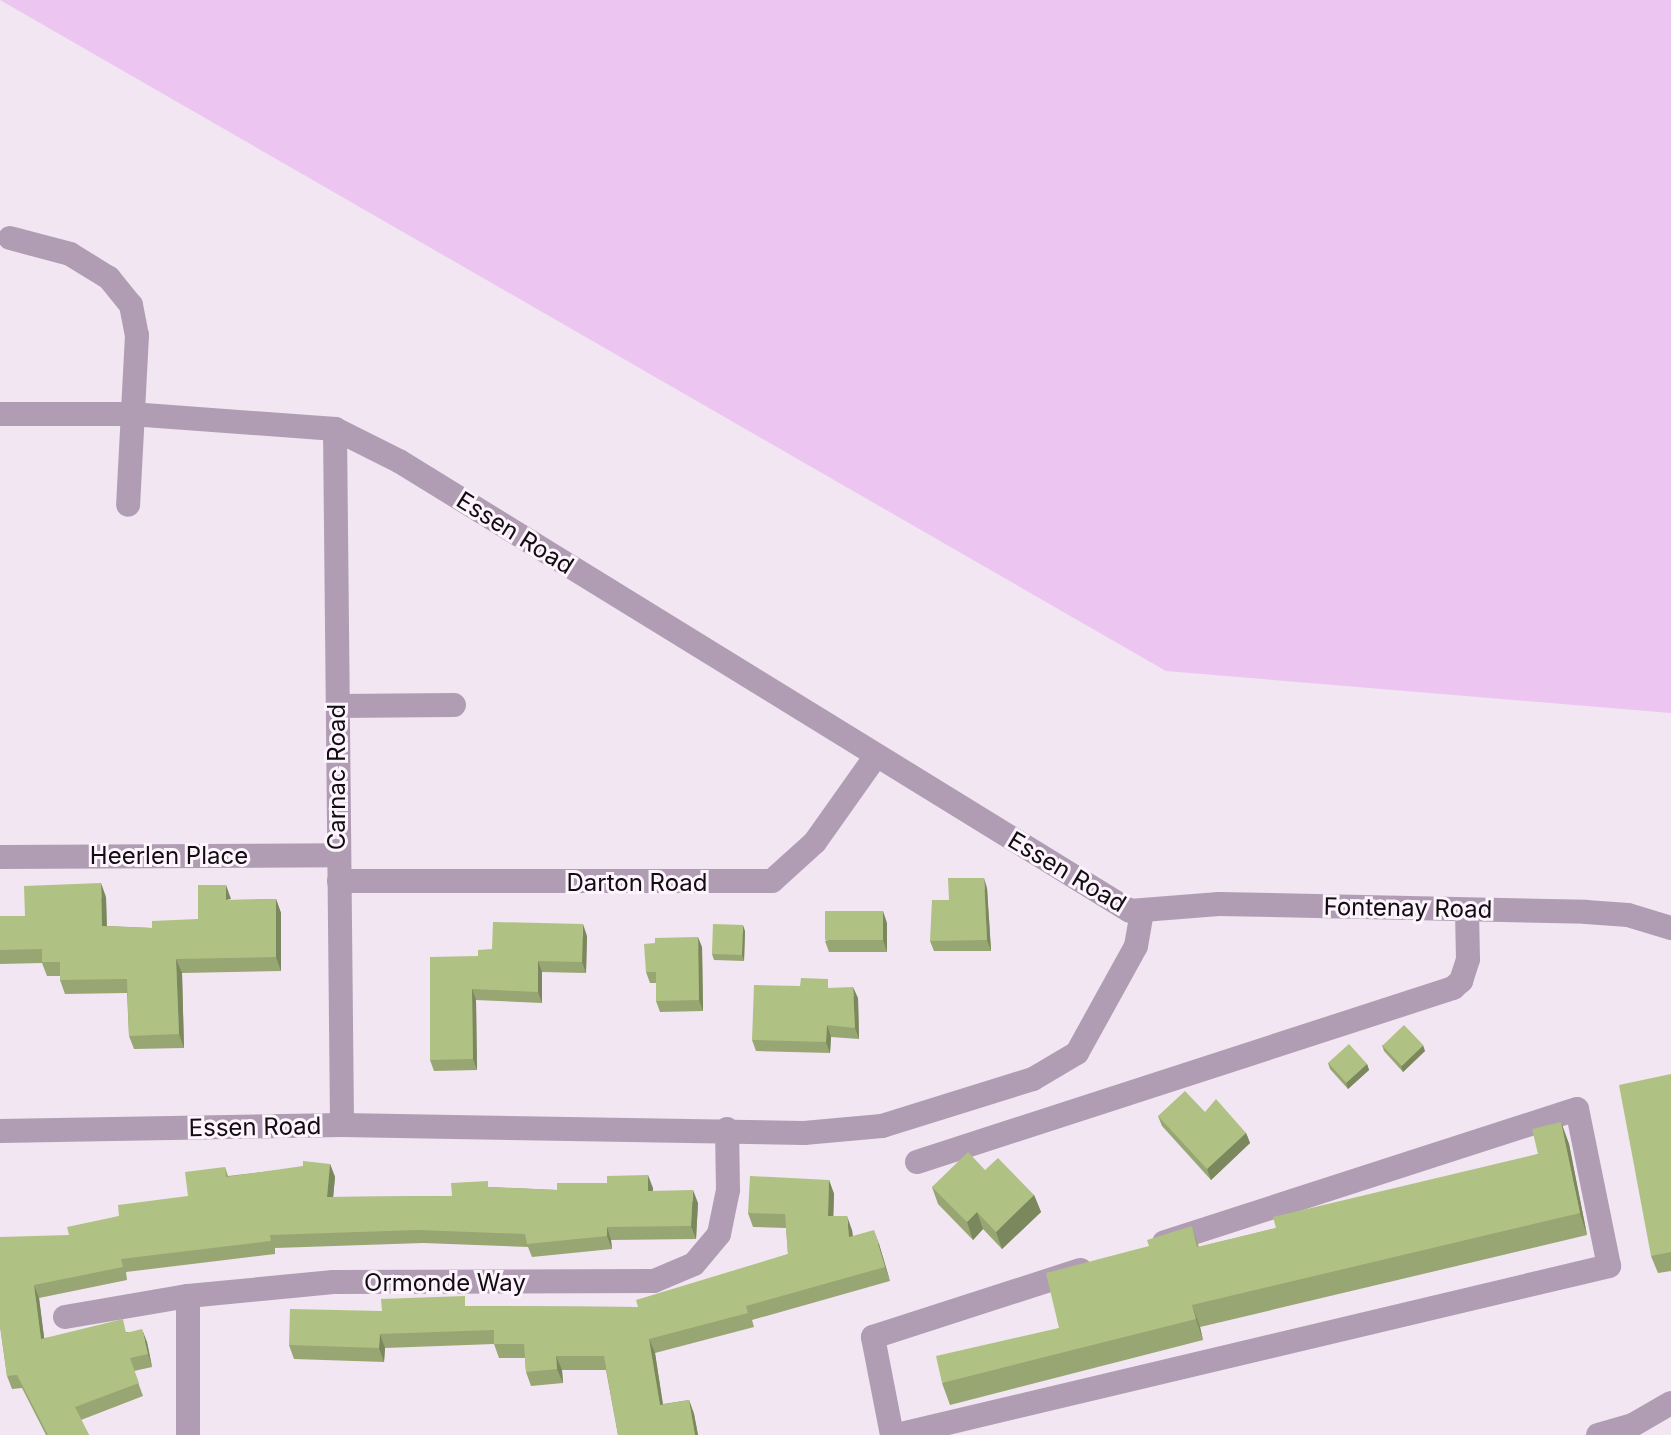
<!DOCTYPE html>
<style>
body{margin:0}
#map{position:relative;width:1671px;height:1435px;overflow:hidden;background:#f1e6f2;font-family:Inter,sans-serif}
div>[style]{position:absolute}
.green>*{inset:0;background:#ecc5f1}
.street>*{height:24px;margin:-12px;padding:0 12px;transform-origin:12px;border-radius:12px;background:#b09db3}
.wall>*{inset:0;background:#97a672}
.shaded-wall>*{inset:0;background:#7b875c}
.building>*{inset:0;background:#b0c184;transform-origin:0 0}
span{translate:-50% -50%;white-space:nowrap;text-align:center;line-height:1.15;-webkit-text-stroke:6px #fdf4fe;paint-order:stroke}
.street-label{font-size:24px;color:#110d11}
</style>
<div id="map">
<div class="green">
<i style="clip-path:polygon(0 0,1671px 0,1671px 713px,1166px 671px)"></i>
</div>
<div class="street">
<i style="left:10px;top:238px;width:62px;rotate:14.9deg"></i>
<i style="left:70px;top:254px;width:46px;rotate:31.6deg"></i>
<i style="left:109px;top:278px;width:35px;rotate:51deg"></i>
<i style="left:131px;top:305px;width:31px;rotate:79deg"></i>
<i style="left:137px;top:335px;width:170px;rotate:93deg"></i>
<i style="left:0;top:414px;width:131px"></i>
<i style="left:131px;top:414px;width:205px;rotate:4.2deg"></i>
<i style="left:335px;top:429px;width:72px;rotate:26.6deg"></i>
<i style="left:399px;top:461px;width:858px;rotate:31.62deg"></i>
<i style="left:1130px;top:911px;width:89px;rotate:-4.5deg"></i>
<i style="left:1219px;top:904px;width:367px;rotate:1.2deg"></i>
<i style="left:1586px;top:912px;width:42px;rotate:4.1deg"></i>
<i style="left:1628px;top:915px;width:45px;rotate:16.8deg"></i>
<i style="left:335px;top:429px;width:696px;rotate:89.42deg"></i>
<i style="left:337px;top:706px;width:117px;rotate:-0.5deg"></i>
<i style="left:0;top:857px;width:338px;rotate:-0.3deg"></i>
<i style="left:339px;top:881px;width:433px"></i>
<i style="left:772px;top:881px;width:58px;rotate:-42.2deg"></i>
<i style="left:815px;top:842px;width:105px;rotate:-54.7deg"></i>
<i style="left:0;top:1131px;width:342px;rotate:-1deg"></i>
<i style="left:342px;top:1125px;width:462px;rotate:1deg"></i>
<i style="left:804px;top:1133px;width:78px;rotate:-5.1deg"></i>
<i style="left:882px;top:1126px;width:158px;rotate:-17.3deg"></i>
<i style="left:1033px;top:1079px;width:51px;rotate:-30.6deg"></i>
<i style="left:1077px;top:1053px;width:122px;rotate:-61.1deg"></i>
<i style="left:1136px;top:946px;width:35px;rotate:-80deg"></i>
<i style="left:917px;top:1162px;width:564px;rotate:-17.98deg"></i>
<i style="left:1453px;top:988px;width:11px;rotate:-41deg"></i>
<i style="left:1461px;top:981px;width:23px;rotate:-72deg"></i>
<i style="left:1468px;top:959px;width:49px;rotate:-91.2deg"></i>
<i style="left:65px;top:1317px;width:125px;rotate:-9.7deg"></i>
<i style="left:188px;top:1435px;width:139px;rotate:-90deg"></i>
<i style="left:188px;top:1296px;width:146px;rotate:-5.5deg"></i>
<i style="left:333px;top:1282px;width:321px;rotate:-0.2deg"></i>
<i style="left:654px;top:1281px;width:43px;rotate:-23deg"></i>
<i style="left:694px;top:1264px;width:39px;rotate:-50deg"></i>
<i style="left:719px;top:1234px;width:45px;rotate:-78.4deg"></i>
<i style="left:728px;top:1190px;width:61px;rotate:-90.9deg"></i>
<i style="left:892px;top:1435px;width:100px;rotate:-101deg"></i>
<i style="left:873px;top:1337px;width:218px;rotate:-17.9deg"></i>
<i style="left:897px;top:1435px;width:732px;rotate:-13.35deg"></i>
<i style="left:1609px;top:1266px;width:160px;rotate:-101.5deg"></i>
<i style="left:1577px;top:1109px;width:434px;rotate:162.1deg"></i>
<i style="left:1598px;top:1435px;width:36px;rotate:-16deg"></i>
<i style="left:1633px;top:1425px;width:44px;rotate:-30.1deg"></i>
</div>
<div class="wall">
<i style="clip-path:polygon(987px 888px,991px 951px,934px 951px,930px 941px,949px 900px)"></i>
<i style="clip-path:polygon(106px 897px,107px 926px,152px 928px,198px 919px,231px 900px,276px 899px,281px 913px,281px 971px,182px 973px,184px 1048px,134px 1049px,129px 1036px,127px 993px,65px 994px,60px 980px,60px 976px,47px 976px,42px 963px,0 964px,0 916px,25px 916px)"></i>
<i style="clip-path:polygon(887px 923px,887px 952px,829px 952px,825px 941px)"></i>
<i style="clip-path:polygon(745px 931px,744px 961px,714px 960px,712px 954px)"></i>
<i style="clip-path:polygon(587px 936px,586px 973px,542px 972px,542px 1003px,476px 1000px,477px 1070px,434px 1071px,430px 1060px,478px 956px)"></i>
<i style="clip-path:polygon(702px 947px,703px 1011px,660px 1012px,656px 1001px,656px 983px,650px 983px,646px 972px)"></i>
<i style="clip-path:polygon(831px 988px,858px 998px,859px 1039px,831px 1037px,830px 1053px,756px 1051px,752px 1040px)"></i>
<i style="clip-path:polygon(1382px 1045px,1425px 1051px,1403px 1072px,1384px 1051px)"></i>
<i style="clip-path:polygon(1328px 1063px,1367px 1064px,1369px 1070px,1348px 1089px,1330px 1069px)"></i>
<i style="clip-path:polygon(1671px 1074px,1671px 1271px,1658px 1273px,1651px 1256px)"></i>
<i style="clip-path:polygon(1205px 1112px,1246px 1133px,1250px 1143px,1211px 1180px,1162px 1126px,1158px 1116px)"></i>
<i style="clip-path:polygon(1561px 1122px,1569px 1144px,1587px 1235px,1200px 1327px,1203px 1340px,950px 1405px,942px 1383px,1059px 1328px,1149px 1246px,1192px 1226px,1199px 1247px,1276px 1228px,1538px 1154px)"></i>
<i style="clip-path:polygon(330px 1164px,335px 1177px,333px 1197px,452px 1196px,490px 1187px,557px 1190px,653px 1188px,653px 1191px,698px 1203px,696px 1239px,611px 1240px,612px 1249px,532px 1257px,528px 1247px,423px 1243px,275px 1248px,275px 1254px,126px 1272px,127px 1280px,39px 1298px,44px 1338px,128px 1332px,147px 1342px,152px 1367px,134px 1371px,143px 1396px,81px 1420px,89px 1435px,46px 1435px,22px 1388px,12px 1389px,7px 1376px,0 1326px,69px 1235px,119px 1216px,188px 1196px,225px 1167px,228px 1176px)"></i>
<i style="clip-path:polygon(985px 1170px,1034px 1195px,1041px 1212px,1002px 1249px,983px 1229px,973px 1240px,938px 1204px,932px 1187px)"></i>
<i style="clip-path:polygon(829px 1180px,834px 1194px,833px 1216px,852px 1230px,853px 1236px,879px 1244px,890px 1281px,752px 1320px,754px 1327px,655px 1353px,663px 1404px,689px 1400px,694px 1414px,698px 1435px,618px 1435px,606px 1370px,562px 1370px,563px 1383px,531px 1386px,526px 1372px,525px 1358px,499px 1358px,494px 1344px,385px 1348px,384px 1362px,294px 1359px,289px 1345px,382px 1311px,468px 1306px,638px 1307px,788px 1254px,786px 1228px,753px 1227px,748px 1213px)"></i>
</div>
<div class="shaded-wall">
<i style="clip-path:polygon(984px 878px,987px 888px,991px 951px,987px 940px)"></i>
<i style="clip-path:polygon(101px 883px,106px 897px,107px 940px,102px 926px)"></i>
<i style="clip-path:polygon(226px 885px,231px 899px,226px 900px)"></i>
<i style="clip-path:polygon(276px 899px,281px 913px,281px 971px,276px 957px)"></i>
<i style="clip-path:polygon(883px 911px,887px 923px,887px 952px,883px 940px)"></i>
<i style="clip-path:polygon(583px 924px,587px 936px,586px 973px,582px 962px)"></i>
<i style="clip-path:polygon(743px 925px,745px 931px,744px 961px,742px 955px)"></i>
<i style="clip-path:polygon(698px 937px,702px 947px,703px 1011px,699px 1000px)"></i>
<i style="clip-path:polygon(176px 959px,182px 973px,184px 1048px,179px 1034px)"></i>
<i style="clip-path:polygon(538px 961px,542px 972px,542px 1003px,538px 992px)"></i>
<i style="clip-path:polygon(853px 987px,858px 998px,859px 1039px,855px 1028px)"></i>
<i style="clip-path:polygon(472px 989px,476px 1000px,477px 1070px,473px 1059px)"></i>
<i style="clip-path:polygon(827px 1025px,831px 1037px,830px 1053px,826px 1042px)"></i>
<i style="clip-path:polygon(1423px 1045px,1425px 1051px,1403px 1072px,1401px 1066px)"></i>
<i style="clip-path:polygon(1367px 1064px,1369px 1070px,1348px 1089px,1346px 1083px)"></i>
<i style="clip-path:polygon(1561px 1122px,1569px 1144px,1587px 1235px,1580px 1213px)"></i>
<i style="clip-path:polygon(1246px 1133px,1250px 1143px,1211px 1180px,1207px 1169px)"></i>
<i style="clip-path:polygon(330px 1164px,335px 1177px,332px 1210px,327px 1197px)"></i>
<i style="clip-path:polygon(648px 1175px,653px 1188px,653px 1204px,648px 1191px)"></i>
<i style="clip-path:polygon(829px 1180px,834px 1194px,833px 1230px,828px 1216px)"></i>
<i style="clip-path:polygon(693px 1190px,698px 1203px,696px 1239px,691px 1226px)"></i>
<i style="clip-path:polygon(1034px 1195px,1041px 1212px,1002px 1249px,996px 1232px)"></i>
<i style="clip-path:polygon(977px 1212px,983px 1229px,973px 1240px,967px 1222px)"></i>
<i style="clip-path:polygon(847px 1216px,852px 1230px,854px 1251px,849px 1237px)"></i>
<i style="clip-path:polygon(607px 1227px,611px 1240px,612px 1249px,607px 1236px)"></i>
<i style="clip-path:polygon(874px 1230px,879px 1244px,890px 1281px,885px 1267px)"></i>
<i style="clip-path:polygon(34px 1285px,39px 1298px,46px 1352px,41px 1339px)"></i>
<i style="clip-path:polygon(1192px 1305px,1200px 1327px,1203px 1340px,1196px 1319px)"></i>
<i style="clip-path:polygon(142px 1329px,147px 1342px,152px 1367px,148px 1354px)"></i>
<i style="clip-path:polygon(380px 1334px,385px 1348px,384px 1362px,379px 1348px)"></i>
<i style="clip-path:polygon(649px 1339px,655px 1353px,665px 1419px,660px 1405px)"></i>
<i style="clip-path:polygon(556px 1356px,562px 1370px,563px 1383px,557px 1369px)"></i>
<i style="clip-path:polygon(689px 1400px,694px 1414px,698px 1435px,695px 1435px)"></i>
</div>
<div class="building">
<i style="clip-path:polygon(948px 878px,984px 878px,987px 940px,930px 941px,932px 900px,949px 900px)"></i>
<i style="clip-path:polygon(101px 883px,102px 926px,152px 928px,152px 921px,198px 919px,198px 885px,226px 885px,226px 900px,276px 899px,276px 957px,176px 959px,179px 1034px,129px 1036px,127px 979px,60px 980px,60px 962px,42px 962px,42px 949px,0 950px,0 916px,25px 916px,24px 886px)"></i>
<i style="left:883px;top:911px;width:29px;height:58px;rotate:90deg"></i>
<i style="clip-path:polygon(493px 922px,583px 924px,582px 962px,538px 961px,538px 992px,472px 989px,473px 1059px,430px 1060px,430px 957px,478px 956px,478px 950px,492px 949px)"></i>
<i style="left:713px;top:924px;width:30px;height:30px;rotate:2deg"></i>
<i style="clip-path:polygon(698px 937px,699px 1000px,656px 1001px,656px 972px,646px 972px,644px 944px,655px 943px,655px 938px)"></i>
<i style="clip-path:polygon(801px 978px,828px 979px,828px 988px,853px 987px,855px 1028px,827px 1025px,826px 1042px,752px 1040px,754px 985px,800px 986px)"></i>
<i style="left:1404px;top:1025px;width:28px;height:30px;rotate:46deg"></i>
<i style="left:1349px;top:1044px;width:27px;height:28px;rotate:48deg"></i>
<i style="clip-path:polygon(1671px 1074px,1671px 1252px,1651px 1256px,1619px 1085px)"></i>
<i style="clip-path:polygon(1185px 1091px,1205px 1112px,1216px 1099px,1246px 1133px,1207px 1169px,1158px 1116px)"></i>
<i style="clip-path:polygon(1561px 1122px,1580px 1213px,1192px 1305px,1196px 1319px,942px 1383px,936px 1356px,1059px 1328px,1046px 1273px,1149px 1246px,1147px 1240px,1192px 1226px,1197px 1247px,1276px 1228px,1273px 1217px,1538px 1154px,1532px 1129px)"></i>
<i style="clip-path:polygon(968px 1152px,985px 1170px,998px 1158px,1034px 1195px,996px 1232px,977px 1212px,967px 1222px,932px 1187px)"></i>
<i style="clip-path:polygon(303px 1161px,330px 1164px,327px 1197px,452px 1196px,451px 1183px,488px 1181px,488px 1187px,557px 1190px,557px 1183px,607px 1183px,607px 1176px,648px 1175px,648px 1191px,693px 1190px,691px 1226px,607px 1227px,607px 1236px,527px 1244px,525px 1234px,418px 1230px,270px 1235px,271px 1241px,121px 1259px,123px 1267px,34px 1285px,41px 1339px,123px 1319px,126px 1333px,142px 1329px,148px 1354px,130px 1358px,139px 1383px,75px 1407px,89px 1435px,48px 1435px,17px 1375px,7px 1376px,0 1326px,0 1237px,69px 1235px,67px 1227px,119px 1216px,118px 1205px,188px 1196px,185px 1172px,225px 1167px,226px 1177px,303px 1166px)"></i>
<i style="clip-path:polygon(750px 1176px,829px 1180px,828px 1216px,847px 1216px,849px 1237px,874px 1230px,885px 1267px,746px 1306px,748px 1313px,649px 1339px,660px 1405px,689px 1400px,695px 1435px,618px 1435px,604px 1356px,556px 1356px,557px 1369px,526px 1372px,524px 1344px,494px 1344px,494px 1330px,380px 1334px,379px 1348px,289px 1345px,290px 1309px,382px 1311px,381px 1299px,465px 1296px,465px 1306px,638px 1307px,636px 1300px,788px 1254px,785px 1214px,748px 1213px)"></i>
</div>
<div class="street-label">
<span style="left:515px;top:533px;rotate:32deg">Essen Road</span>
<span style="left:337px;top:777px;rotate:-90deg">Carnac Road</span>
<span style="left:169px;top:856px">Heerlen Place</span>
<span style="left:1067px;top:872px;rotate:31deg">Essen Road</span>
<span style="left:637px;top:883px">Darton Road</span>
<span style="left:1408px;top:908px;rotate:1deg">Fontenay Road</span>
<span style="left:255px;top:1127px;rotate:-1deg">Essen Road</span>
<span style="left:445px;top:1283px">Ormonde Way</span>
</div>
</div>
